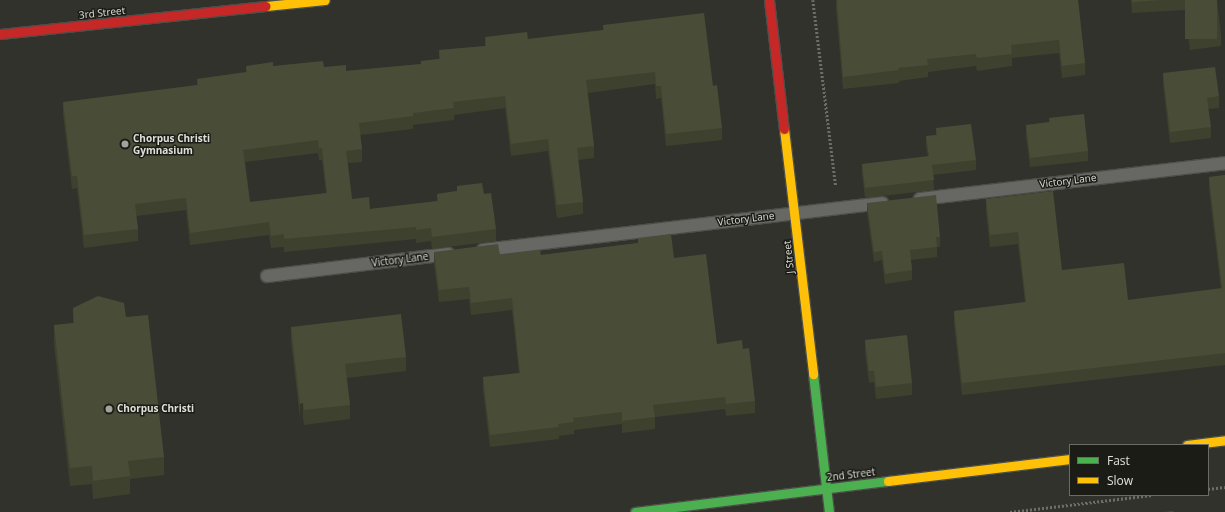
<!DOCTYPE html>
<style>
body{margin:0}
#map{position:relative;width:1225px;height:512px;overflow:hidden;background:#31322c;font-family:"Open Sans",sans-serif}
div>[style]{position:absolute}
.path>*{height:2.5px;margin-top:-1.25px;transform-origin:0;background:repeating-linear-gradient(90deg,#6d6e69 0 2px,transparent 0 4px)}
.roads{filter:drop-shadow(1px 0 #4c4e48) drop-shadow(-1px 0 #4c4e48) drop-shadow(0 1px #4c4e48) drop-shadow(0 -1px #4c4e48)}
.lane>*{height:12px;margin:-6px;padding:0 6px;transform-origin:6px;border-radius:6px;background:#676863}
.fast>*{height:9px;margin:-4.5px;padding:0 4.5px;transform-origin:4.5px;border-radius:4.5px;background:#4caf50}
.slow>*{height:9px;margin:-4.5px;padding:0 4.5px;transform-origin:4.5px;border-radius:4.5px;background:#ffc107}
.jam>*{height:9px;margin:-4.5px;padding:0 4.5px;transform-origin:4.5px;border-radius:4.5px;background:#c62828}
.wall>*{inset:0;background:#3f412f}
.shaded-wall>*{inset:0;background:#333526;transform-origin:0 0}
.building>*{inset:0;background:#494c37;transform-origin:0 0}
.dots>*{width:11px;height:11px;translate:-50% -50%;box-sizing:border-box;border:2px solid #1b1c16;border-radius:50%}
span{translate:-50% -50%;white-space:nowrap;text-align:center;line-height:1.15;-webkit-text-stroke:3px #1b1c16;paint-order:stroke}
.street-label{font-size:10px;color:#dfe1d9}
.poi-label{font-size:10px;color:#dfe1d9;font-weight:700}
.left{translate:0 -50%;text-align:left}
.legend{position:absolute;left:1069px;top:444px;width:140px;height:52px;box-sizing:border-box;background:#1b1c16;border:1px solid #696b64;margin:0;padding:5px 7px;list-style:none;font-size:12px;color:#dfe1d9}
.legend li{display:flex;align-items:center;gap:8px;height:20px}
.legend b{width:20px;border:1px solid #696b64}
</style>
<div id="map">
<div class="path">
<i style="left:813px;top:0;width:187px;rotate:83deg"></i>
<i style="left:1208px;top:489px;width:17px;rotate:-7deg"></i>
<i style="left:1010px;top:512px;width:143px;rotate:-6.8deg"></i>
</div>
<div class="roads">
<div class="lane">
<i style="left:920px;top:199px;width:307px;rotate:-6.7deg"></i>
<i style="left:483px;top:250px;width:402px;rotate:-6.7deg"></i>
<i style="left:267px;top:276px;width:183px;rotate:-6.9deg"></i>
</div>
<div class="fast">
<i style="left:813px;top:374px;width:139px;rotate:83.4deg"></i>
<i style="left:635px;top:512px;width:255px;rotate:-7deg"></i>
</div>
<div class="slow">
<i style="left:266px;top:6px;width:59px;rotate:-5.8deg"></i>
<i style="left:784px;top:129px;width:247px;rotate:83.2deg"></i>
<i style="left:1187px;top:445px;width:38px;rotate:-7deg"></i>
<i style="left:888px;top:481px;width:183px;rotate:-6.9deg"></i>
</div>
<div class="jam">
<i style="left:769px;top:0;width:130px;rotate:83.4deg"></i>
<i style="left:0;top:34px;width:267px;rotate:-6deg"></i>
</div>
</div>
<div class="wall">
<i style="clip-path:polygon(836px 0,1078px 0,1085px 63px,1085px 75px,1062px 78px,1059px 53px,1012px 58px,1012px 66px,977px 71px,976px 66px,928px 72px,928px 77px,899px 81px,899px 83px,843px 89px,836px 9px)"></i>
<i style="clip-path:polygon(1131px 0,1217px 0,1221px 35px,1221px 46px,1190px 50px,1185px 10px,1132px 13px)"></i>
<i style="clip-path:polygon(evenodd,603px 25px,713px 86px,722px 128px,722px 140px,666px 146px,661px 98px,656px 99px,655px 84px,588px 93px,594px 146px,594px 158px,578px 160px,583px 202px,583px 214px,557px 218px,548px 151px,511px 156px,505px 108px,454px 115px,454px 120px,413px 125px,413px 129px,360px 135px,362px 149px,362px 162px,348px 163px,352px 199px,370px 209px,437px 201px,437px 194px,457px 191px,457px 186px,484px 194px,496px 229px,496px 241px,432px 249px,431px 241px,416px 243px,416px 239px,284px 252px,284px 247px,271px 248px,269px 235px,190px 245px,186px 210px,136px 216px,138px 229px,138px 241px,84px 248px,77px 188px,72px 189px,63px 114px,63px 102px,197px 85px,197px 79px,246px 72px,246px 66px,324px 67px,346px 71px,421px 64px,421px 61px,439px 59px,439px 50px,485px 46px,485px 37px,528px 39px,603px 30px,603px 25px,318px 153px,319px 160px,322px 160px,326px 193px,250px 202px,245px 162px,318px 153px)"></i>
<i style="clip-path:polygon(1163px 73px,1219px 96px,1219px 108px,1208px 109px,1211px 127px,1211px 138px,1170px 143px,1163px 85px)"></i>
<i style="clip-path:polygon(1049px 118px,1088px 151px,1088px 161px,1030px 167px,1026px 135px,1026px 125px,1049px 122px)"></i>
<i style="clip-path:polygon(936px 128px,976px 160px,976px 170px,933px 175px,934px 190px,865px 198px,862px 174px,862px 164px,928px 157px,926px 146px,926px 136px,936px 135px)"></i>
<i style="clip-path:polygon(1225px 175px,1225px 365px,962px 395px,954px 323px,954px 311px,1025px 302px,1018px 244px,990px 247px,986px 211px,986px 199px,1062px 270px,1128px 300px,1221px 289px,1209px 189px,1209px 177px)"></i>
<i style="clip-path:polygon(867px 203px,940px 237px,940px 247px,937px 247px,937px 257px,911px 260px,912px 270px,912px 280px,885px 284px,882px 260px,874px 262px,867px 213px)"></i>
<i style="clip-path:polygon(638px 239px,674px 258px,717px 344px,743px 349px,755px 401px,755px 413px,726px 416px,725px 409px,655px 417px,655px 429px,622px 433px,622px 424px,574px 430px,574px 434px,559px 436px,559px 439px,490px 447px,483px 390px,483px 377px,519px 373px,512px 310px,471px 315px,469px 299px,439px 302px,434px 264px,434px 252px,500px 255px,541px 255px,638px 243px)"></i>
<i style="clip-path:polygon(73px 308px,126px 317px,164px 457px,164px 475px,130px 479px,130px 494px,93px 499px,92px 484px,70px 486px,54px 344px,54px 325px,73px 323px)"></i>
<i style="clip-path:polygon(291px 327px,406px 357px,406px 371px,347px 378px,350px 405px,350px 419px,304px 425px,303px 418px,300px 418px,291px 341px)"></i>
<i style="clip-path:polygon(865px 340px,912px 383px,912px 395px,876px 399px,874px 382px,869px 383px,865px 352px)"></i>
</div>
<div class="shaded-wall">
<i style="left:303px;top:403px;width:15px;height:3px;rotate:90deg"></i>
</div>
<div class="building">
<i style="clip-path:polygon(837px 0,1078px 0,1085px 63px,1062px 66px,1059px 40px,1011px 45px,1012px 54px,977px 58px,976px 54px,927px 59px,928px 65px,898px 68px,899px 70px,843px 77px)"></i>
<i style="clip-path:polygon(1132px 0,1162px 0,1132px 2px)"></i>
<i style="left:1185px;top:0;width:32px;height:39px"></i>
<i style="clip-path:polygon(evenodd,704px 13px,713px 86px,717px 85px,722px 128px,666px 134px,661px 86px,656px 86px,655px 72px,586px 80px,594px 146px,577px 148px,583px 202px,557px 205px,548px 139px,511px 144px,505px 96px,453px 102px,454px 108px,413px 113px,413px 116px,359px 123px,362px 149px,346px 151px,352px 199px,369px 197px,370px 209px,438px 201px,437px 194px,457px 191px,457px 186px,482px 183px,484px 194px,491px 193px,496px 229px,432px 237px,431px 228px,416px 230px,416px 227px,284px 239px,284px 234px,271px 236px,269px 222px,190px 233px,186px 198px,135px 204px,138px 229px,84px 235px,77px 176px,72px 176px,63px 102px,198px 85px,197px 79px,247px 72px,246px 66px,273px 62px,273px 66px,323px 61px,324px 67px,346px 65px,346px 71px,421px 64px,421px 61px,440px 59px,439px 50px,486px 46px,485px 37px,527px 32px,528px 39px,604px 30px,603px 25px,704px 13px,318px 140px,319px 148px,322px 148px,327px 193px,250px 202px,243px 150px,318px 140px)"></i>
<i style="clip-path:polygon(1215px 67px,1219px 96px,1207px 98px,1211px 127px,1170px 132px,1163px 73px)"></i>
<i style="clip-path:polygon(1084px 114px,1088px 151px,1030px 158px,1026px 125px,1050px 122px,1049px 118px)"></i>
<i style="clip-path:polygon(971px 124px,976px 160px,932px 165px,934px 180px,865px 188px,862px 164px,929px 156px,926px 136px,937px 135px,936px 128px)"></i>
<i style="clip-path:polygon(1225px 175px,1225px 353px,962px 383px,954px 311px,1026px 302px,1018px 232px,990px 235px,986px 199px,1053px 191px,1062px 270px,1124px 263px,1128px 300px,1222px 288px,1209px 177px)"></i>
<i style="clip-path:polygon(936px 195px,940px 237px,936px 237px,937px 247px,910px 250px,912px 270px,885px 274px,882px 251px,874px 252px,867px 203px)"></i>
<i style="clip-path:polygon(671px 234px,674px 258px,706px 254px,717px 344px,742px 340px,743px 349px,749px 348px,755px 401px,726px 404px,725px 397px,653px 405px,655px 417px,622px 421px,622px 412px,573px 418px,574px 422px,558px 424px,559px 427px,490px 435px,483px 377px,520px 373px,512px 298px,471px 303px,469px 287px,439px 290px,434px 252px,498px 244px,500px 255px,540px 250px,541px 255px,638px 243px,638px 239px)"></i>
<i style="clip-path:polygon(98px 296px,124px 303px,126px 317px,148px 315px,164px 457px,128px 461px,130px 476px,93px 481px,92px 466px,70px 468px,54px 325px,74px 323px,73px 308px)"></i>
<i style="clip-path:polygon(401px 314px,406px 357px,345px 364px,350px 405px,304px 410px,303px 403px,300px 404px,291px 327px)"></i>
<i style="clip-path:polygon(907px 335px,912px 383px,876px 387px,874px 371px,869px 371px,865px 340px)"></i>
<i style="clip-path:polygon(1173px 511px,1174px 512px,1163px 512px)"></i>
</div>
<div class="dots">
<i style="left:125px;top:144px;background:#a2a49c"></i>
<i style="left:109px;top:409px;background:#a2a49c"></i>
</div>
<div class="street-label">
<span style="left:102px;top:13px;rotate:-6deg">3rd Street</span>
<span style="left:1068px;top:181px;rotate:-7deg">Victory Lane</span>
<span style="left:746px;top:219px;rotate:-7deg">Victory Lane</span>
<span style="left:789px;top:257px;rotate:-96deg">J Street</span>
<span style="left:400px;top:260px;rotate:-7deg">Victory Lane</span>
<span style="left:851px;top:475px;rotate:-7deg">2nd Street</span>
</div>
<div class="poi-label">
<span class="left" style="left:133px;top:144px">Chorpus Christi<br>Gymnasium</span>
<span class="left" style="left:117px;top:409px">Chorpus Christi</span>
</div>
<ul class="legend">
<li><b style="height:5px;background:#4caf50"></b>Fast</li>
<li><b style="height:5px;background:#ffc107"></b>Slow</li>
</ul>
</div>
